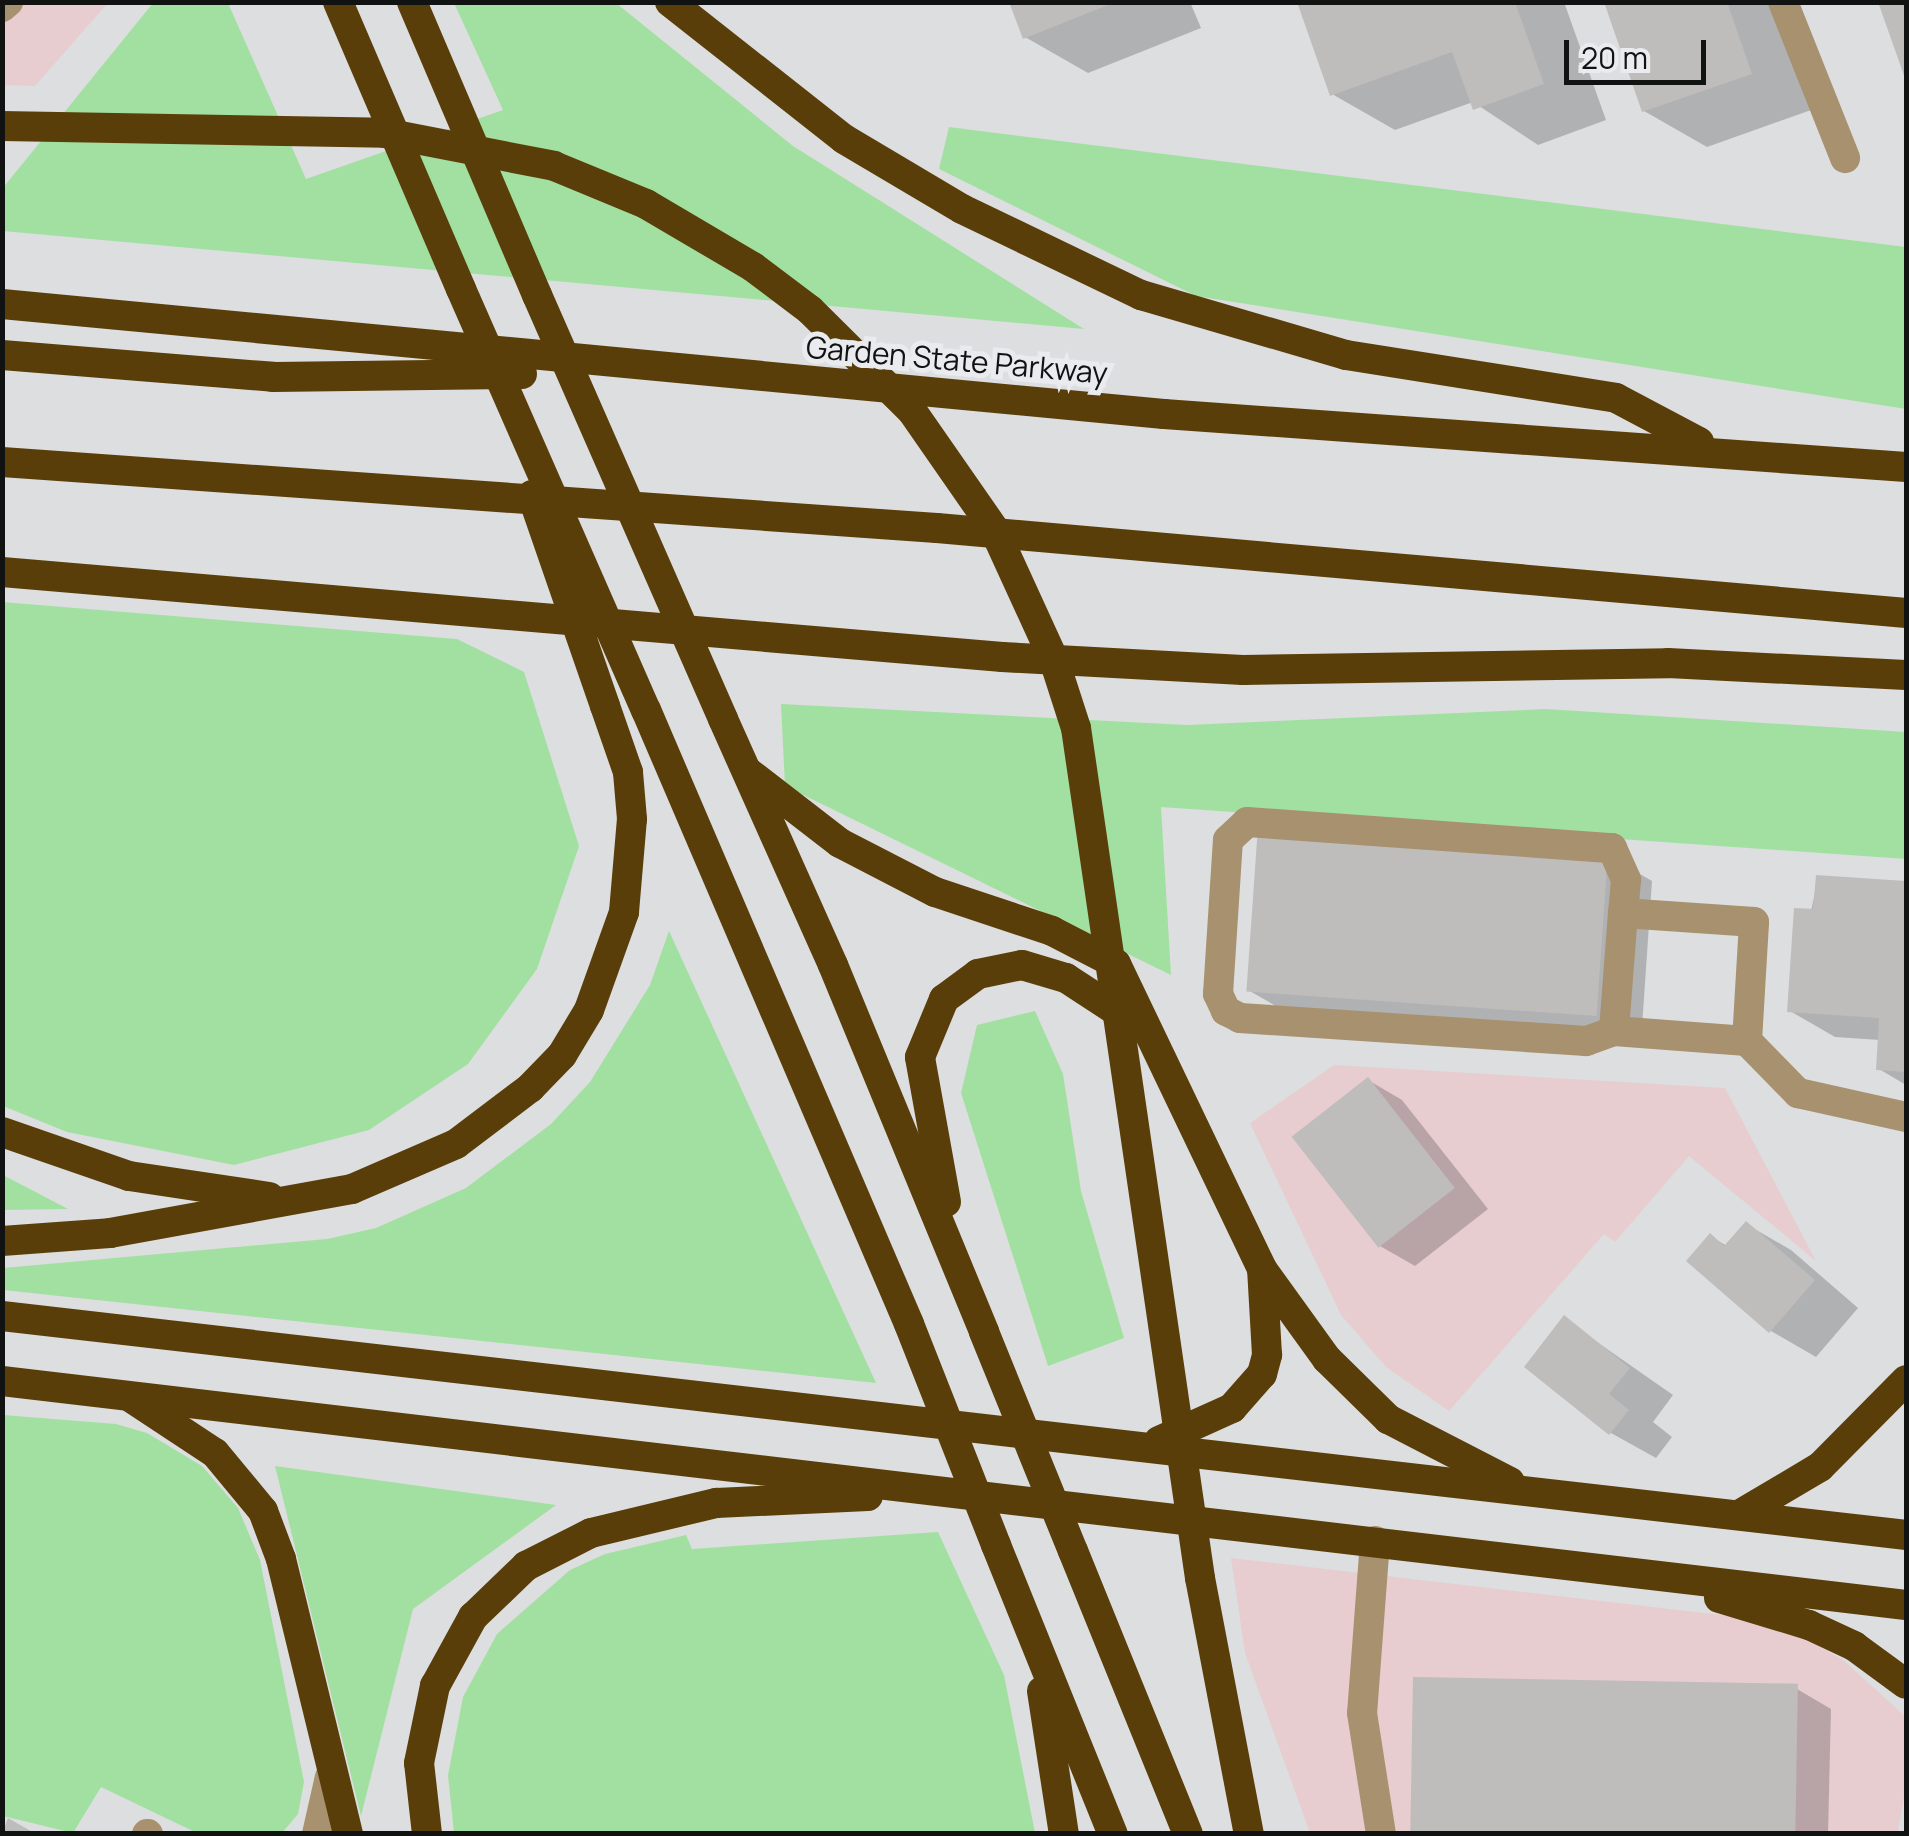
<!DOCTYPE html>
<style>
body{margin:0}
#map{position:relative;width:1909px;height:1836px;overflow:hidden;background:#dddee0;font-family:Manrope,sans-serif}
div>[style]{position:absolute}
.industrial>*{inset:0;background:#e7cdd0}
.green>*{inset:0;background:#a2e0a1}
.shadow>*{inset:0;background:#0003}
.building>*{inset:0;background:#bfbcbc;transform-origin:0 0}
.minor>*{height:30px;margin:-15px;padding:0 15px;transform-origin:15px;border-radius:15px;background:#a8916e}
.highway>*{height:30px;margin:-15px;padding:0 15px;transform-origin:15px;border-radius:15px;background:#5a3e09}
.highway-bridge>*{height:30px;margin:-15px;padding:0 15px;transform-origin:15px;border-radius:15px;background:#5a3e09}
span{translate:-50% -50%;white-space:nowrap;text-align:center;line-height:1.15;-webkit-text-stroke:10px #eaebee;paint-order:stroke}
.street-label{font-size:30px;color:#111212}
.frame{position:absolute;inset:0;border:5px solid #111212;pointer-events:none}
.scale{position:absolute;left:1564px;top:40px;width:142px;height:45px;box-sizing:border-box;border:5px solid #111212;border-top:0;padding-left:12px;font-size:30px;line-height:35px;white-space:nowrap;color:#111212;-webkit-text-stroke:8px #eaebee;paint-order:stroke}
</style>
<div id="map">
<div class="industrial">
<i style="clip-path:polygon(3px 3px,108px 3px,35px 86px,3px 85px)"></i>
<i style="clip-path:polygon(1334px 1065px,1725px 1088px,1816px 1261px,1689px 1156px,1615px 1242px,1604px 1234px,1449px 1411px,1386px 1367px,1341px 1315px,1250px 1123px)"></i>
<i style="clip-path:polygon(1231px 1558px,1747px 1618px,1797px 1634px,1843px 1660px,1906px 1717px,1906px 1784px,1898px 1833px,1310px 1833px,1245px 1653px)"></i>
</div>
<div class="green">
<i style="clip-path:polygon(153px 3px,228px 3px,306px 179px,503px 110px,454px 3px,616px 3px,793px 146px,1084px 329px,3px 231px,2px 189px)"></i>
<i style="clip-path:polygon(949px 127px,1906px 247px,1906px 409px,1196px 296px,939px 169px)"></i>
<i style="clip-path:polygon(2px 602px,457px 639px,524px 672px,579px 846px,537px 969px,468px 1064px,369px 1130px,234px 1165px,67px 1132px,3px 1106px)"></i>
<i style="clip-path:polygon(781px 704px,1187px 725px,1546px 709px,1906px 732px,1906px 859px,1161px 807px,1171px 975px,785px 786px)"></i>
<i style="clip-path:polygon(669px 931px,876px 1383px,3px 1290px,3px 1268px,327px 1239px,376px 1228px,466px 1188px,551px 1124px,590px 1082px,650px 985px)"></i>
<i style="clip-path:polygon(1035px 1011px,1063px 1074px,1081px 1191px,1124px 1338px,1048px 1366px,961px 1093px,977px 1025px)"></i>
<i style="clip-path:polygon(3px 1175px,68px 1209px,3px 1210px)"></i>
<i style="clip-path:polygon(3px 1415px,116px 1424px,147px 1433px,202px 1466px,238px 1508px,260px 1560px,304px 1782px,298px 1814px,282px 1833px,197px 1833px,101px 1787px,73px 1833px,3px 1816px)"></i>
<i style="clip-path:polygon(275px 1466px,556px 1505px,413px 1609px,361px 1816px)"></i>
<i style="clip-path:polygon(938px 1532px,1004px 1675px,1035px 1833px,454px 1833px,448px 1775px,463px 1697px,497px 1634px,570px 1570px,605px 1554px,686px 1535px,692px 1549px)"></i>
</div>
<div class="shadow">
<i style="clip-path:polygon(1011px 2px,1190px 2px,1201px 28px,1088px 73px,1025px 37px)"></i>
<i style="clip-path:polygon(1300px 2px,1564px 2px,1606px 120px,1538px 145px,1473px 102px,1395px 130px,1332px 94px)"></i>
<i style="clip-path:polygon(1607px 2px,1777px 2px,1814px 109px,1707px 147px,1644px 111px)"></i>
<i style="clip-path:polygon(1607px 855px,1652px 881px,1641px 1042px,1293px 1016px,1248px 990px)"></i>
<i style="clip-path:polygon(1818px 878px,1906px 884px,1906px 1085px,1879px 1069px,1880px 1040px,1835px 1037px,1790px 1011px)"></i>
<i style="clip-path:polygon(1368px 1080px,1402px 1100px,1488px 1209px,1415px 1266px,1380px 1246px)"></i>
<i style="clip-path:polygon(1746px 1224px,1791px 1250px,1858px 1308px,1816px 1357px,1771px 1331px,1690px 1261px,1710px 1236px,1727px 1246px)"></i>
<i style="clip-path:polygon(1564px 1319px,1673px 1395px,1653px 1422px,1672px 1437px,1656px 1458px,1611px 1433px)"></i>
<i style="clip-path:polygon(1797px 1689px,1831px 1709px,1828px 1834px,1411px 1834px)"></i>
</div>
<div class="building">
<i style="clip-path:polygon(1009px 2px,1113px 2px,1113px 3px,1023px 39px)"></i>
<i style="clip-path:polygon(1297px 2px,1515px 2px,1544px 84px,1473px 110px,1452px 52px,1330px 96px)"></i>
<i style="clip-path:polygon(1604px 2px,1727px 2px,1752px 74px,1642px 112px)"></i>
<i style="clip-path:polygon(1878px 2px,1906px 2px,1906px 81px)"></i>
<i style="left:1258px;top:826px;width:351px;height:166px;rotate:4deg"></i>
<i style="clip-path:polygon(1816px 875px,1906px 881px,1906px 1072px,1876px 1070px,1879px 1018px,1787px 1012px,1794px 908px,1813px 909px)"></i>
<i style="left:1368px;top:1077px;width:141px;height:97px;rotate:52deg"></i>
<i style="clip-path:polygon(1746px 1221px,1815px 1280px,1769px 1333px,1686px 1261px,1710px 1233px,1724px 1246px)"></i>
<i style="clip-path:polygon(1564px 1315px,1630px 1368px,1609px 1394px,1629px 1410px,1609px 1435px,1524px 1367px)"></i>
<i style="left:1413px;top:1677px;width:385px;height:157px;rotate:1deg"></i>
<i style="clip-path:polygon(8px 1818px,36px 1834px,2px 1834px)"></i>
</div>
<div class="minor">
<i style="left:1783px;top:2px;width:168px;rotate:68.3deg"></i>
<i style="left:2px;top:7px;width:8px;rotate:-40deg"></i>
<i style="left:1614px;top:1031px;width:30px;rotate:160deg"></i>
<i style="left:1586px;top:1041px;width:347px;rotate:-176.2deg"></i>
<i style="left:1240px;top:1018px;width:16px;rotate:-153deg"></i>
<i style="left:1226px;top:1011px;width:19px;rotate:-115deg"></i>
<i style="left:1218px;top:994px;width:154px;rotate:-86.3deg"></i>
<i style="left:1228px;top:840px;width:26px;rotate:-43deg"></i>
<i style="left:1247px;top:822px;width:366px;rotate:4.1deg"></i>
<i style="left:1612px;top:848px;width:35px;rotate:66deg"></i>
<i style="left:1626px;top:880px;width:33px;rotate:95deg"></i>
<i style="left:1747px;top:1041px;width:119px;rotate:-86.6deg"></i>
<i style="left:1754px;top:922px;width:131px;rotate:-176.1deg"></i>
<i style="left:1623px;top:913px;width:118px;rotate:94.4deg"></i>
<i style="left:1614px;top:1031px;width:133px;rotate:4.3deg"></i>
<i style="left:1747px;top:1041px;width:73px;rotate:45.6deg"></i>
<i style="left:1798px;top:1093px;width:111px;rotate:12.5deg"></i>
<i style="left:1375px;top:1541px;width:172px;rotate:94.3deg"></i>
<i style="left:1362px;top:1713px;width:122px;rotate:81.1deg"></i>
<i style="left:147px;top:1834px;width:1px"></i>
<i style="left:317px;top:1834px;width:58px;rotate:-77.2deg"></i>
</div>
<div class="highway">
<i style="left:338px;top:2px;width:312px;rotate:66.8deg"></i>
<i style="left:412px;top:2px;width:319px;rotate:66.9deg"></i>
<i style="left:670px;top:2px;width:221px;rotate:38.2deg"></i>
<i style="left:844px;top:139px;width:137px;rotate:30.7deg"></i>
<i style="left:962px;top:209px;width:199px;rotate:25.7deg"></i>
<i style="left:1141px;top:295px;width:214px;rotate:16.3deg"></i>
<i style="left:1346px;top:355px;width:273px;rotate:9deg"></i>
<i style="left:1616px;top:398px;width:94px;rotate:27.9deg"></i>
<i style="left:2px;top:304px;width:1167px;rotate:5.41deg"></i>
<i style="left:1164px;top:414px;width:744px;rotate:4.09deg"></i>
<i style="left:2px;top:355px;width:272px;rotate:4.6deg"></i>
<i style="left:273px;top:377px;width:249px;rotate:-0.7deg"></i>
<i style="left:2px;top:462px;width:937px;rotate:4.04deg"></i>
<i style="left:937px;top:528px;width:973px;rotate:5.01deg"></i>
<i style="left:2px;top:572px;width:1004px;rotate:4.86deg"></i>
<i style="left:1002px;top:657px;width:241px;rotate:3.1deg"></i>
<i style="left:1243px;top:670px;width:425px;rotate:-0.9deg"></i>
<i style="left:1668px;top:663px;width:238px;rotate:2.9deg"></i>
<i style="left:646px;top:710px;width:668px;rotate:66.81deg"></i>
<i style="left:723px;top:719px;width:269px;rotate:65.9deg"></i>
<i style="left:833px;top:965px;width:397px;rotate:67.6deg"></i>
<i style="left:748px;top:772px;width:116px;rotate:37.7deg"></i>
<i style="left:840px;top:843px;width:107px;rotate:27.3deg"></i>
<i style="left:935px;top:892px;width:123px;rotate:18.4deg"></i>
<i style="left:1052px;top:931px;width:72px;rotate:27.3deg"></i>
<i style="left:1116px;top:964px;width:338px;rotate:64.4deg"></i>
<i style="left:1262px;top:1269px;width:111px;rotate:54.2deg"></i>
<i style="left:1327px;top:1359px;width:86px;rotate:44.5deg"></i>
<i style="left:1388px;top:1419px;width:137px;rotate:27.3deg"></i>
<i style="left:2px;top:1132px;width:134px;rotate:19.1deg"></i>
<i style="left:129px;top:1176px;width:142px;rotate:8.5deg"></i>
<i style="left:946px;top:1202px;width:147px;rotate:-100.2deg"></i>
<i style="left:920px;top:1057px;width:63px;rotate:-67.5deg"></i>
<i style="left:944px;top:999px;width:42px;rotate:-36.3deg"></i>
<i style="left:978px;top:974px;width:45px;rotate:-11.6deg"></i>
<i style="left:1022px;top:965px;width:46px;rotate:16.5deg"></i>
<i style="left:1066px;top:978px;width:79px;rotate:33.1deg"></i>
<i style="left:2px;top:1241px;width:108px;rotate:-4.2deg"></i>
<i style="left:110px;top:1233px;width:246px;rotate:-10.3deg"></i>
<i style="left:352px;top:1189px;width:113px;rotate:-23.4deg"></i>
<i style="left:456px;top:1144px;width:93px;rotate:-37.1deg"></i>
<i style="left:530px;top:1088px;width:46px;rotate:-45.9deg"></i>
<i style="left:562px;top:1055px;width:52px;rotate:-59deg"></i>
<i style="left:589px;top:1010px;width:104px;rotate:-70.3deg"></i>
<i style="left:624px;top:912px;width:93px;rotate:-85.1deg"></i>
<i style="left:632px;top:819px;width:47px;rotate:-94.9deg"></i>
<i style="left:628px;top:772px;width:70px;rotate:-109.2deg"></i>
<i style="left:2px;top:1316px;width:1917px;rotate:6.56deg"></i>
<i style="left:2px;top:1381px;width:1917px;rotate:6.71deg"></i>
<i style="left:133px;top:1399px;width:98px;rotate:33.4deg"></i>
<i style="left:215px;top:1453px;width:75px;rotate:50.4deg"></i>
<i style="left:263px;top:1511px;width:51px;rotate:69.4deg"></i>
<i style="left:281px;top:1559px;width:283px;rotate:76.3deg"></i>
<i style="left:1159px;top:1441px;width:80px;rotate:-24.3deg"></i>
<i style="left:1232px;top:1408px;width:45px;rotate:-48.6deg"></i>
<i style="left:1262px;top:1374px;width:20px;rotate:-75deg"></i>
<i style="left:1267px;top:1355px;width:86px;rotate:-93.3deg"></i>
<i style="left:1739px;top:1515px;width:94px;rotate:-30.7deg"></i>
<i style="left:1820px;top:1467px;width:122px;rotate:-45.3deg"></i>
<i style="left:996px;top:1545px;width:312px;rotate:68deg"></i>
<i style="left:1073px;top:1551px;width:305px;rotate:67.9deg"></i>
<i style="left:1200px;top:1578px;width:261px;rotate:79.2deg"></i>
<i style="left:1719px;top:1598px;width:94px;rotate:16.7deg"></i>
<i style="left:1809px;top:1625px;width:50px;rotate:25deg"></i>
<i style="left:1854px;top:1646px;width:64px;rotate:36.2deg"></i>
<i style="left:1042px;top:1691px;width:145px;rotate:81.3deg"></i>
<i style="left:427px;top:1834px;width:71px;rotate:-96.4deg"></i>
<i style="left:419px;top:1763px;width:79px;rotate:-78.3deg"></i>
<i style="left:435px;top:1686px;width:79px;rotate:-61.2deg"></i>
<i style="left:473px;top:1617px;width:74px;rotate:-43.9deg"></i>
<i style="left:526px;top:1566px;width:73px;rotate:-26.9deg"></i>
<i style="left:591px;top:1533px;width:129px;rotate:-13.5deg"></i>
<i style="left:716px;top:1503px;width:152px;rotate:-2.6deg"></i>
</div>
<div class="highway-bridge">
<i style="left:2px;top:126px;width:383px;rotate:1deg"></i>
<i style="left:385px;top:133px;width:172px;rotate:11deg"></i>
<i style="left:554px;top:166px;width:100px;rotate:22.4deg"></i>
<i style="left:646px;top:204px;width:124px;rotate:30.5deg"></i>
<i style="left:753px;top:267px;width:71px;rotate:37deg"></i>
<i style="left:810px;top:310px;width:144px;rotate:44.7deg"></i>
<i style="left:912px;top:411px;width:144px;rotate:55.2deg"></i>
<i style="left:994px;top:529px;width:144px;rotate:65.4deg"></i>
<i style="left:1054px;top:660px;width:71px;rotate:72.1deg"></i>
<i style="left:1076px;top:728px;width:859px;rotate:81.7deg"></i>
<i style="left:461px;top:289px;width:460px;rotate:66.3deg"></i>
<i style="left:537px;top:295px;width:463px;rotate:66.3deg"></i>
<i style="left:532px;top:495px;width:223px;rotate:70.9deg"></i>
<i style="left:909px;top:1324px;width:238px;rotate:68.5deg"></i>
<i style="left:984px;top:1332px;width:236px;rotate:67.9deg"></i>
</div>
<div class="street-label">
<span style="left:957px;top:360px;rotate:5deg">Garden State Parkway</span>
</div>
<div class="frame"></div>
<div class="scale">20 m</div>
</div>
